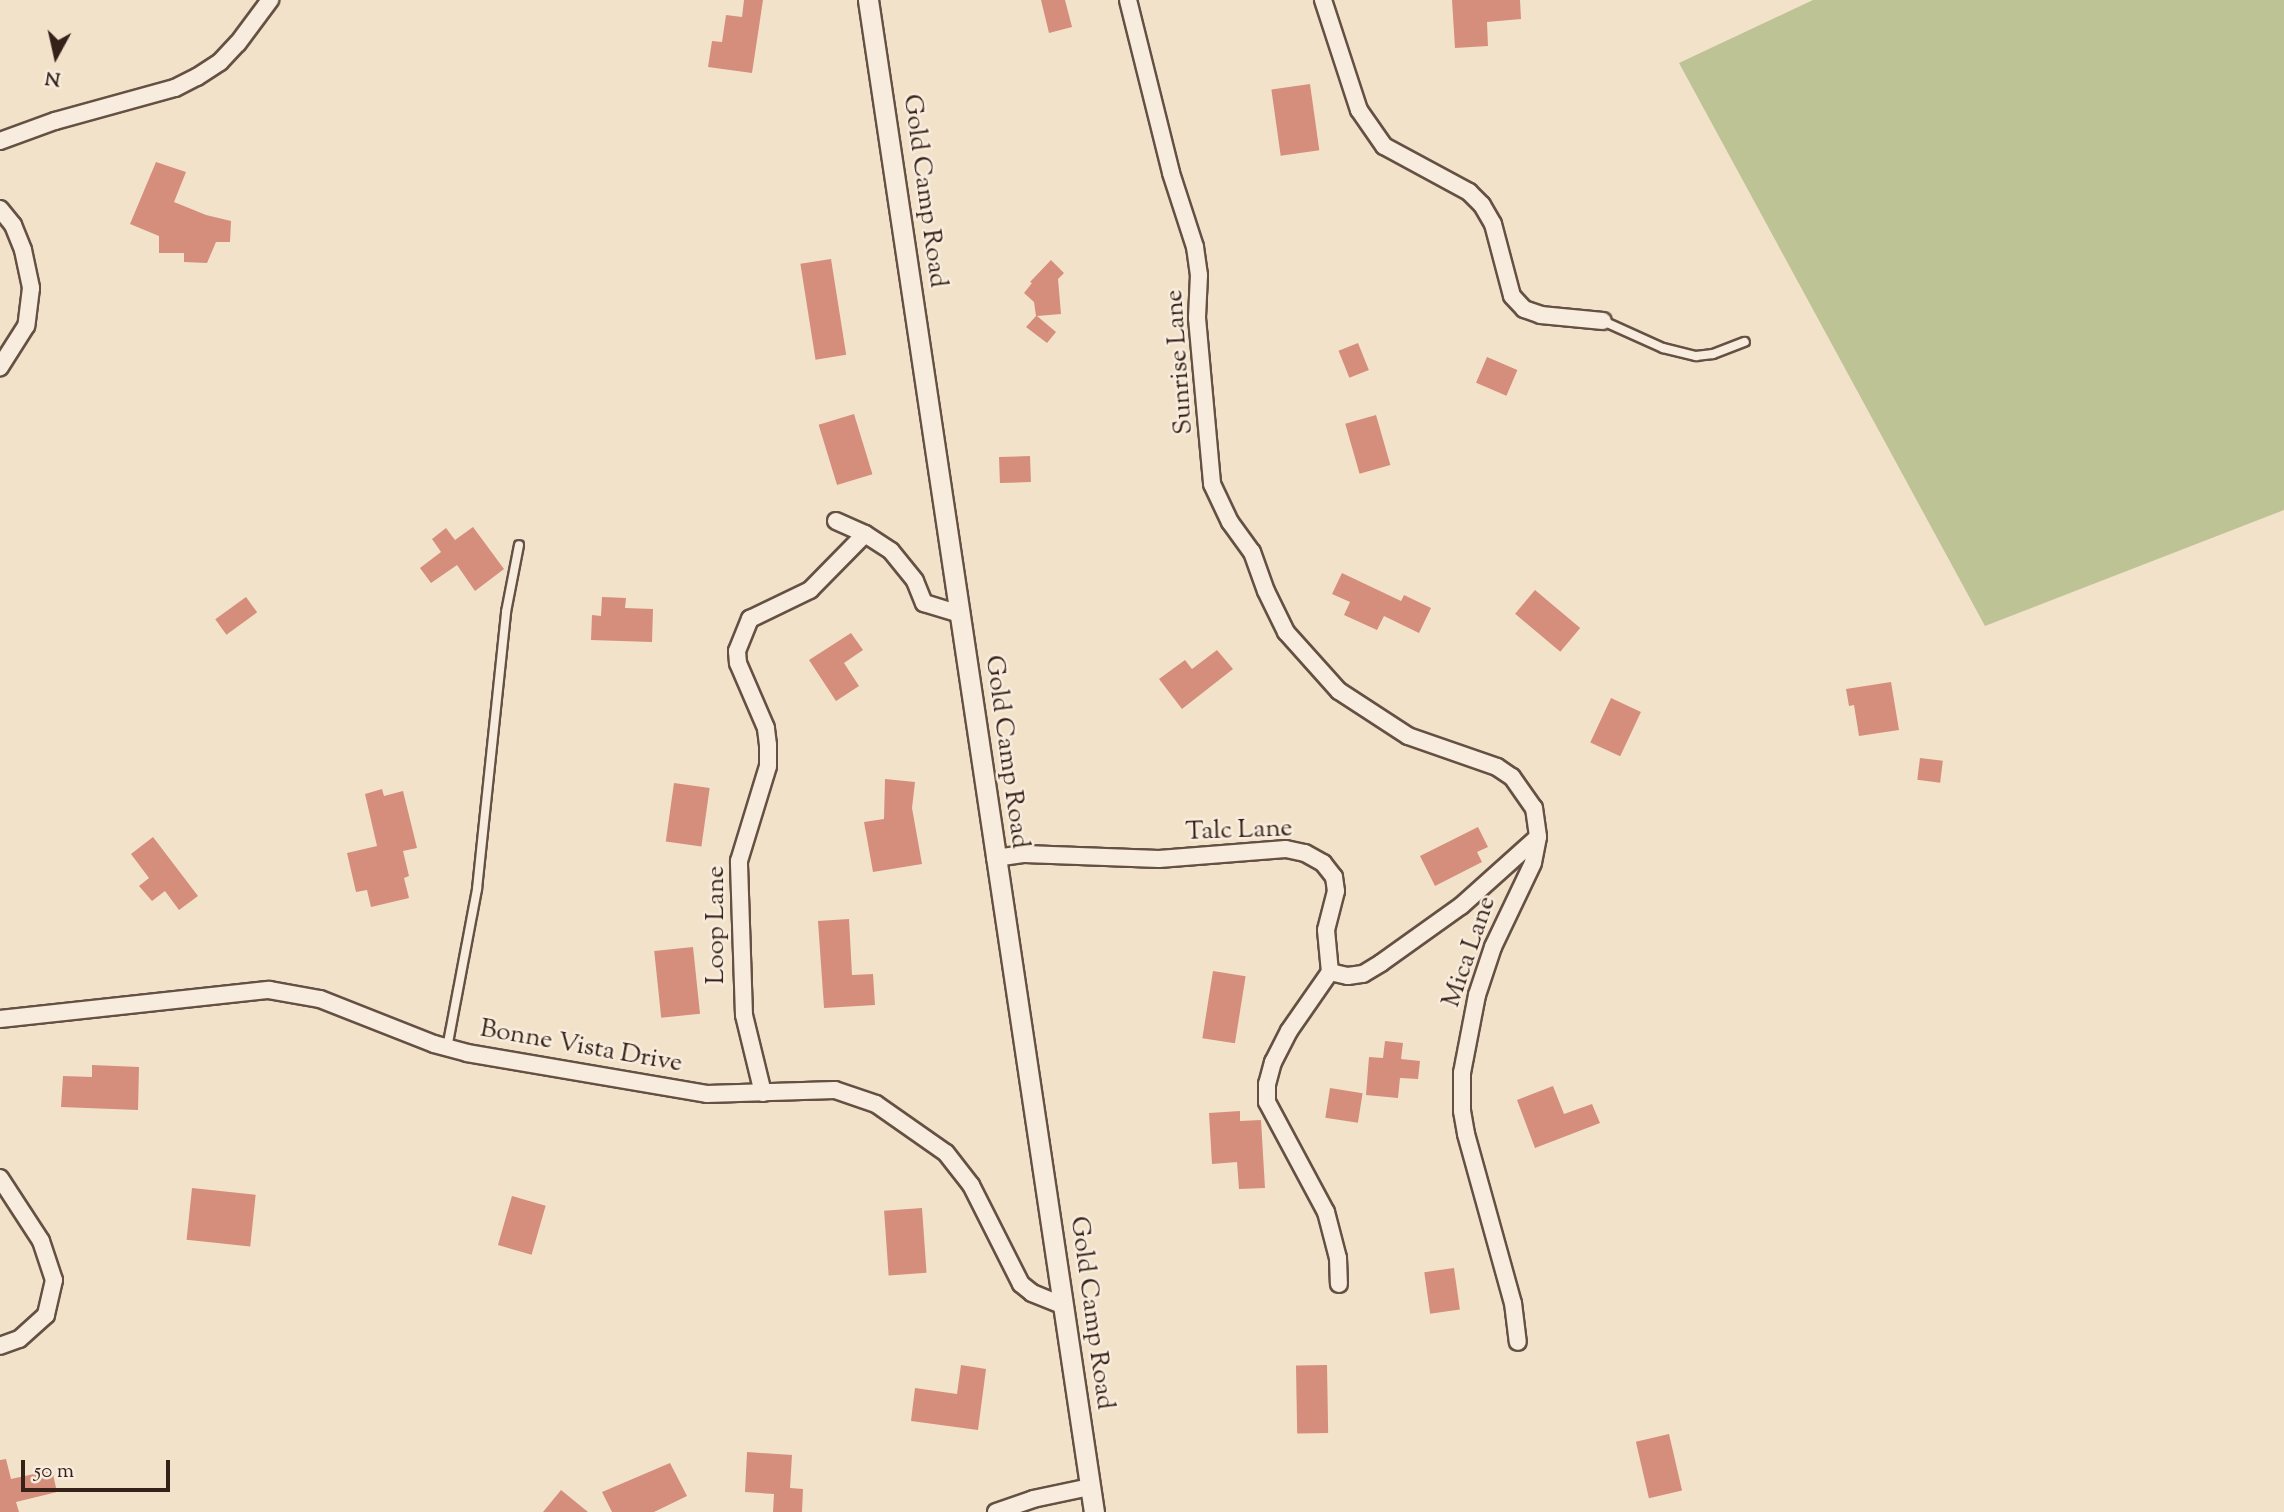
<!DOCTYPE html>
<style>
body{margin:0}
#map{position:relative;width:2284px;height:1512px;overflow:hidden;background:#f3e2ca;font-family:"Sorts Mill Goudy",serif}
div>[style]{position:absolute}
.green>*{inset:0;background:#bdc395}
.building>*{inset:0;background:#d48e7b;transform-origin:0 0}
.roads{filter:drop-shadow(2px 0 #655144) drop-shadow(-2px 0 #655144) drop-shadow(0 2px #655144) drop-shadow(0 -2px #655144)}
.service>*{height:8px;margin:-4px;padding:0 4px;transform-origin:4px;border-radius:4px;background:#f7ecdd}
.minor>*{height:16px;margin:-8px;padding:0 8px;transform-origin:8px;border-radius:8px;background:#f7ecdd}
.tertiary>*{height:19px;margin:-9.5px;padding:0 9.5px;transform-origin:9.5px;border-radius:9.5px;background:#f7ecdd}
span{translate:-50% -50%;white-space:nowrap;text-align:center;line-height:1.15;-webkit-text-stroke:5px #f7ecdd;paint-order:stroke}
.street-label{font-size:26px;color:#362118}
.north{position:absolute;left:21px;top:21px;width:70px;height:70px;-webkit-text-stroke:5px #f7ecdd;paint-order:stroke;rotate:188deg;font-size:19px;font-weight:700;line-height:28px;text-align:center;color:#362118}
.north::after{content:'';display:block;margin:auto;width:24px;height:32px;background:#362118;clip-path:polygon(50% 0,100% 100%,50% 72%,0 100%)}
.scale{position:absolute;left:21px;top:1460px;width:149px;height:32px;box-sizing:border-box;border:4px solid #362118;border-top:0;padding-left:9px;font-size:21px;line-height:24px;white-space:nowrap;color:#362118;-webkit-text-stroke:5px #f7ecdd;paint-order:stroke}
</style>
<div id="map">
<div class="green">
<i style="clip-path:polygon(1813px 0,2284px 0,2284px 510px,1985px 626px,1679px 63px)"></i>
</div>
<div class="building">
<i style="clip-path:polygon(744px 0,763px 0,752px 73px,708px 67px,712px 41px,722px 42px,726px 15px,742px 17px)"></i>
<i style="clip-path:polygon(1041px 0,1065px 0,1072px 27px,1049px 33px)"></i>
<i style="clip-path:polygon(1452px 0,1520px 0,1521px 19px,1487px 22px,1488px 46px,1455px 48px)"></i>
<i style="left:1310px;top:84px;width:67px;height:39px;rotate:82deg"></i>
<i style="clip-path:polygon(156px 162px,186px 172px,174px 202px,206px 215px,231px 221px,230px 242px,216px 242px,207px 263px,184px 262px,184px 253px,159px 253px,159px 236px,130px 224px)"></i>
<i style="left:831px;top:259px;width:97px;height:31px;rotate:81deg"></i>
<i style="clip-path:polygon(1051px 260px,1064px 273px,1058px 279px,1061px 314px,1037px 316px,1056px 332px,1047px 343px,1026px 327px,1036px 316px,1034px 302px,1024px 293px,1032px 283px,1030px 282px)"></i>
<i style="left:1358px;top:343px;width:29px;height:21px;rotate:68deg"></i>
<i style="left:1487px;top:357px;width:33px;height:28px;rotate:23deg"></i>
<i style="left:854px;top:414px;width:63px;height:37px;rotate:73deg"></i>
<i style="left:1376px;top:415px;width:52px;height:32px;rotate:74deg"></i>
<i style="left:1030px;top:456px;width:26px;height:31px;rotate:88deg"></i>
<i style="clip-path:polygon(473px 527px,504px 569px,475px 591px,457px 565px,431px 583px,420px 568px,441px 552px,432px 539px,446px 528px,455px 540px)"></i>
<i style="clip-path:polygon(1342px 573px,1401px 601px,1404px 595px,1431px 608px,1419px 633px,1384px 616px,1377px 630px,1344px 615px,1350px 602px,1332px 594px)"></i>
<i style="left:1535px;top:590px;width:59px;height:31px;rotate:40deg"></i>
<i style="left:246px;top:597px;width:19px;height:38px;rotate:54deg"></i>
<i style="clip-path:polygon(602px 597px,626px 598px,625px 608px,653px 609px,652px 642px,591px 640px,592px 615px,601px 616px)"></i>
<i style="clip-path:polygon(851px 633px,863px 650px,844px 663px,859px 686px,836px 701px,809px 660px)"></i>
<i style="clip-path:polygon(1217px 650px,1233px 669px,1182px 709px,1159px 679px,1185px 660px,1192px 669px)"></i>
<i style="clip-path:polygon(1891px 682px,1899px 730px,1859px 736px,1854px 705px,1849px 706px,1846px 689px)"></i>
<i style="left:1611px;top:698px;width:33px;height:49px;rotate:25deg"></i>
<i style="left:1920px;top:758px;width:23px;height:22px;rotate:7deg"></i>
<i style="clip-path:polygon(885px 779px,915px 782px,912px 808px,922px 864px,873px 872px,864px 822px,884px 819px)"></i>
<i style="left:674px;top:783px;width:36px;height:59px;rotate:8deg"></i>
<i style="clip-path:polygon(382px 789px,384px 796px,403px 791px,417px 848px,403px 851px,409px 876px,404px 878px,409px 898px,371px 907px,367px 890px,356px 892px,347px 853px,377px 846px,365px 794px)"></i>
<i style="clip-path:polygon(1478px 827px,1488px 847px,1477px 852px,1482px 862px,1435px 886px,1420px 856px)"></i>
<i style="clip-path:polygon(153px 837px,198px 896px,179px 910px,165px 891px,152px 901px,139px 886px,149px 878px,131px 854px)"></i>
<i style="clip-path:polygon(849px 919px,852px 975px,873px 974px,875px 1005px,824px 1008px,818px 921px)"></i>
<i style="left:693px;top:947px;width:67px;height:39px;rotate:84deg"></i>
<i style="left:1213px;top:971px;width:33px;height:68px;rotate:9deg"></i>
<i style="clip-path:polygon(1385px 1041px,1403px 1043px,1401px 1059px,1420px 1061px,1418px 1079px,1400px 1078px,1398px 1098px,1366px 1095px,1369px 1057px,1383px 1058px)"></i>
<i style="clip-path:polygon(92px 1065px,139px 1067px,138px 1110px,61px 1107px,63px 1076px,92px 1077px)"></i>
<i style="clip-path:polygon(1553px 1086px,1564px 1114px,1592px 1104px,1600px 1123px,1535px 1148px,1517px 1100px)"></i>
<i style="left:1330px;top:1088px;width:33px;height:30px;rotate:9deg"></i>
<i style="clip-path:polygon(1240px 1111px,1240px 1121px,1261px 1120px,1265px 1188px,1239px 1189px,1237px 1162px,1212px 1164px,1209px 1113px)"></i>
<i style="left:192px;top:1188px;width:64px;height:52px;rotate:6deg"></i>
<i style="left:512px;top:1196px;width:35px;height:51px;rotate:16deg"></i>
<i style="left:922px;top:1208px;width:65px;height:38px;rotate:86deg"></i>
<i style="left:1454px;top:1268px;width:42px;height:30px;rotate:82deg"></i>
<i style="clip-path:polygon(961px 1365px,986px 1369px,978px 1430px,911px 1421px,915px 1388px,957px 1394px)"></i>
<i style="left:1327px;top:1365px;width:68px;height:31px;rotate:89deg"></i>
<i style="left:1669px;top:1434px;width:58px;height:34px;rotate:77deg"></i>
<i style="clip-path:polygon(747px 1452px,792px 1455px,790px 1488px,803px 1489px,802px 1512px,773px 1512px,774px 1494px,745px 1492px)"></i>
<i style="clip-path:polygon(6px 1459px,11px 1479px,52px 1470px,57px 1492px,16px 1502px,19px 1512px,0 1512px,0 1460px)"></i>
<i style="clip-path:polygon(670px 1463px,687px 1496px,654px 1512px,612px 1512px,602px 1492px)"></i>
<i style="clip-path:polygon(561px 1490px,588px 1512px,543px 1512px)"></i>
</div>
<div class="roads">
<div class="service">
<i style="left:1603px;top:321px;width:66px;rotate:24.2deg"></i>
<i style="left:1663px;top:348px;width:34px;rotate:14deg"></i>
<i style="left:1696px;top:356px;width:17px;rotate:-7deg"></i>
<i style="left:1713px;top:354px;width:34px;rotate:-21deg"></i>
<i style="left:447px;top:1048px;width:162px;rotate:-79.3deg"></i>
<i style="left:477px;top:889px;width:279px;rotate:-84deg"></i>
<i style="left:506px;top:612px;width:68px;rotate:-79deg"></i>
</div>
<div class="minor">
<i style="left:1128px;top:0;width:178px;rotate:76deg"></i>
<i style="left:1171px;top:173px;width:78px;rotate:72deg"></i>
<i style="left:1195px;top:247px;width:28px;rotate:82deg"></i>
<i style="left:1199px;top:275px;width:43px;rotate:92.7deg"></i>
<i style="left:1197px;top:318px;width:167px;rotate:84.8deg"></i>
<i style="left:1212px;top:484px;width:42px;rotate:64.7deg"></i>
<i style="left:1230px;top:522px;width:37px;rotate:54deg"></i>
<i style="left:1252px;top:552px;width:41px;rotate:70.3deg"></i>
<i style="left:1266px;top:591px;width:46px;rotate:64deg"></i>
<i style="left:1286px;top:632px;width:79px;rotate:48.1deg"></i>
<i style="left:1339px;top:691px;width:82px;rotate:33.1deg"></i>
<i style="left:1408px;top:736px;width:94px;rotate:19.2deg"></i>
<i style="left:1497px;top:767px;width:18px;rotate:34deg"></i>
<i style="left:1512px;top:777px;width:38px;rotate:55deg"></i>
<i style="left:1534px;top:808px;width:29px;rotate:82deg"></i>
<i style="left:1538px;top:837px;width:26px;rotate:101deg"></i>
<i style="left:1533px;top:863px;width:93px;rotate:115.5deg"></i>
<i style="left:1493px;top:947px;width:51px;rotate:108.4deg"></i>
<i style="left:1477px;top:995px;width:79px;rotate:100.9deg"></i>
<i style="left:1462px;top:1073px;width:38px;rotate:90deg"></i>
<i style="left:1462px;top:1111px;width:23px;rotate:80deg"></i>
<i style="left:1466px;top:1134px;width:175px;rotate:74.5deg"></i>
<i style="left:1513px;top:1303px;width:39px;rotate:83deg"></i>
<i style="left:1323px;top:0;width:116px;rotate:71.9deg"></i>
<i style="left:1359px;top:110px;width:44px;rotate:55.2deg"></i>
<i style="left:1384px;top:146px;width:97px;rotate:28.4deg"></i>
<i style="left:1469px;top:192px;width:18px;rotate:45deg"></i>
<i style="left:1482px;top:205px;width:22px;rotate:60deg"></i>
<i style="left:1493px;top:224px;width:74px;rotate:75.2deg"></i>
<i style="left:1512px;top:296px;width:18px;rotate:47deg"></i>
<i style="left:1524px;top:309px;width:18px;rotate:19deg"></i>
<i style="left:1541px;top:315px;width:62px;rotate:5.5deg"></i>
<i style="left:0;top:141px;width:59px;rotate:-20deg"></i>
<i style="left:55px;top:121px;width:124px;rotate:-15.4deg"></i>
<i style="left:175px;top:88px;width:25px;rotate:-27deg"></i>
<i style="left:197px;top:77px;width:27px;rotate:-33deg"></i>
<i style="left:220px;top:62px;width:26px;rotate:-47deg"></i>
<i style="left:238px;top:43px;width:54px;rotate:-53.3deg"></i>
<i style="left:0;top:209px;width:21px;rotate:51deg"></i>
<i style="left:13px;top:225px;width:27px;rotate:68deg"></i>
<i style="left:23px;top:250px;width:39px;rotate:78deg"></i>
<i style="left:31px;top:288px;width:38px;rotate:97deg"></i>
<i style="left:26px;top:326px;width:49px;rotate:122.4deg"></i>
<i style="left:836px;top:521px;width:32px;rotate:24deg"></i>
<i style="left:865px;top:534px;width:31px;rotate:33deg"></i>
<i style="left:891px;top:551px;width:38px;rotate:51deg"></i>
<i style="left:915px;top:581px;width:24px;rotate:68deg"></i>
<i style="left:924px;top:603px;width:39px;rotate:17deg"></i>
<i style="left:995px;top:858px;width:30px;rotate:-8deg"></i>
<i style="left:1025px;top:854px;width:134px;rotate:2.1deg"></i>
<i style="left:1159px;top:859px;width:127px;rotate:-4.5deg"></i>
<i style="left:1286px;top:849px;width:19px;rotate:12deg"></i>
<i style="left:1305px;top:853px;width:21px;rotate:29deg"></i>
<i style="left:1323px;top:863px;width:18px;rotate:52deg"></i>
<i style="left:1334px;top:877px;width:14px;rotate:82deg"></i>
<i style="left:1336px;top:891px;width:40px;rotate:104.4deg"></i>
<i style="left:1326px;top:930px;width:42px;rotate:84.6deg"></i>
<i style="left:1330px;top:972px;width:72px;rotate:124.8deg"></i>
<i style="left:1289px;top:1031px;width:35px;rotate:117deg"></i>
<i style="left:1273px;top:1062px;width:23px;rotate:105deg"></i>
<i style="left:1267px;top:1084px;width:18px;rotate:90deg"></i>
<i style="left:1267px;top:1102px;width:125px;rotate:61.8deg"></i>
<i style="left:1326px;top:1212px;width:48px;rotate:75.4deg"></i>
<i style="left:1338px;top:1258px;width:26px;rotate:88deg"></i>
<i style="left:1330px;top:972px;width:18px;rotate:13deg"></i>
<i style="left:1348px;top:976px;width:15px;rotate:-8deg"></i>
<i style="left:1363px;top:974px;width:21px;rotate:-31deg"></i>
<i style="left:1381px;top:963px;width:98px;rotate:-35.5deg"></i>
<i style="left:1461px;top:906px;width:103px;rotate:-41.9deg"></i>
<i style="left:0;top:1019px;width:271px;rotate:-6.2deg"></i>
<i style="left:269px;top:990px;width:52px;rotate:10deg"></i>
<i style="left:320px;top:999px;width:123px;rotate:21.5deg"></i>
<i style="left:434px;top:1044px;width:34px;rotate:15deg"></i>
<i style="left:467px;top:1053px;width:243px;rotate:9.7deg"></i>
<i style="left:707px;top:1094px;width:128px;rotate:-1.8deg"></i>
<i style="left:835px;top:1090px;width:43px;rotate:18.9deg"></i>
<i style="left:876px;top:1104px;width:85px;rotate:35deg"></i>
<i style="left:946px;top:1153px;width:41px;rotate:52deg"></i>
<i style="left:971px;top:1185px;width:111px;rotate:63.2deg"></i>
<i style="left:1021px;top:1284px;width:14px;rotate:39deg"></i>
<i style="left:1032px;top:1293px;width:35px;rotate:22deg"></i>
<i style="left:763px;top:1093px;width:80px;rotate:-103.7deg"></i>
<i style="left:744px;top:1015px;width:154px;rotate:-91.9deg"></i>
<i style="left:739px;top:861px;width:99px;rotate:-73deg"></i>
<i style="left:768px;top:766px;width:21px;rotate:-90deg"></i>
<i style="left:768px;top:745px;width:17px;rotate:-97deg"></i>
<i style="left:766px;top:728px;width:71px;rotate:-113.3deg"></i>
<i style="left:738px;top:663px;width:12px;rotate:-95deg"></i>
<i style="left:737px;top:651px;width:35px;rotate:-68deg"></i>
<i style="left:750px;top:619px;width:67px;rotate:-25.8deg"></i>
<i style="left:810px;top:590px;width:78px;rotate:-45.5deg"></i>
<i style="left:0;top:1178px;width:75px;rotate:56.9deg"></i>
<i style="left:41px;top:1241px;width:41px;rotate:71.6deg"></i>
<i style="left:54px;top:1280px;width:36px;rotate:103deg"></i>
<i style="left:46px;top:1315px;width:36px;rotate:138deg"></i>
<i style="left:19px;top:1339px;width:20px;rotate:160deg"></i>
<i style="left:996px;top:1512px;width:39px;rotate:-19deg"></i>
<i style="left:1033px;top:1499px;width:58px;rotate:-11.9deg"></i>
</div>
<div class="tertiary">
<i style="left:868px;top:0;width:1529px;rotate:81.5deg"></i>
</div>
</div>
<div class="street-label">
<span style="left:924px;top:191px;rotate:82deg">Gold Camp Road</span>
<span style="left:1180px;top:362px;rotate:-94deg">Sunrise Lane</span>
<span style="left:1006px;top:752px;rotate:82deg">Gold Camp Road</span>
<span style="left:1239px;top:831px;rotate:-2deg">Talc Lane</span>
<span style="left:717px;top:925px;rotate:-90deg">Loop Lane</span>
<span style="left:1470px;top:952px;rotate:-71deg">Mica Lane</span>
<span style="left:581px;top:1047px;rotate:10deg">Bonne Vista Drive</span>
<span style="left:1091px;top:1313px;rotate:82deg">Gold Camp Road</span>
</div>
<div class="north">N</div>
<div class="scale">50 m</div>
</div>
